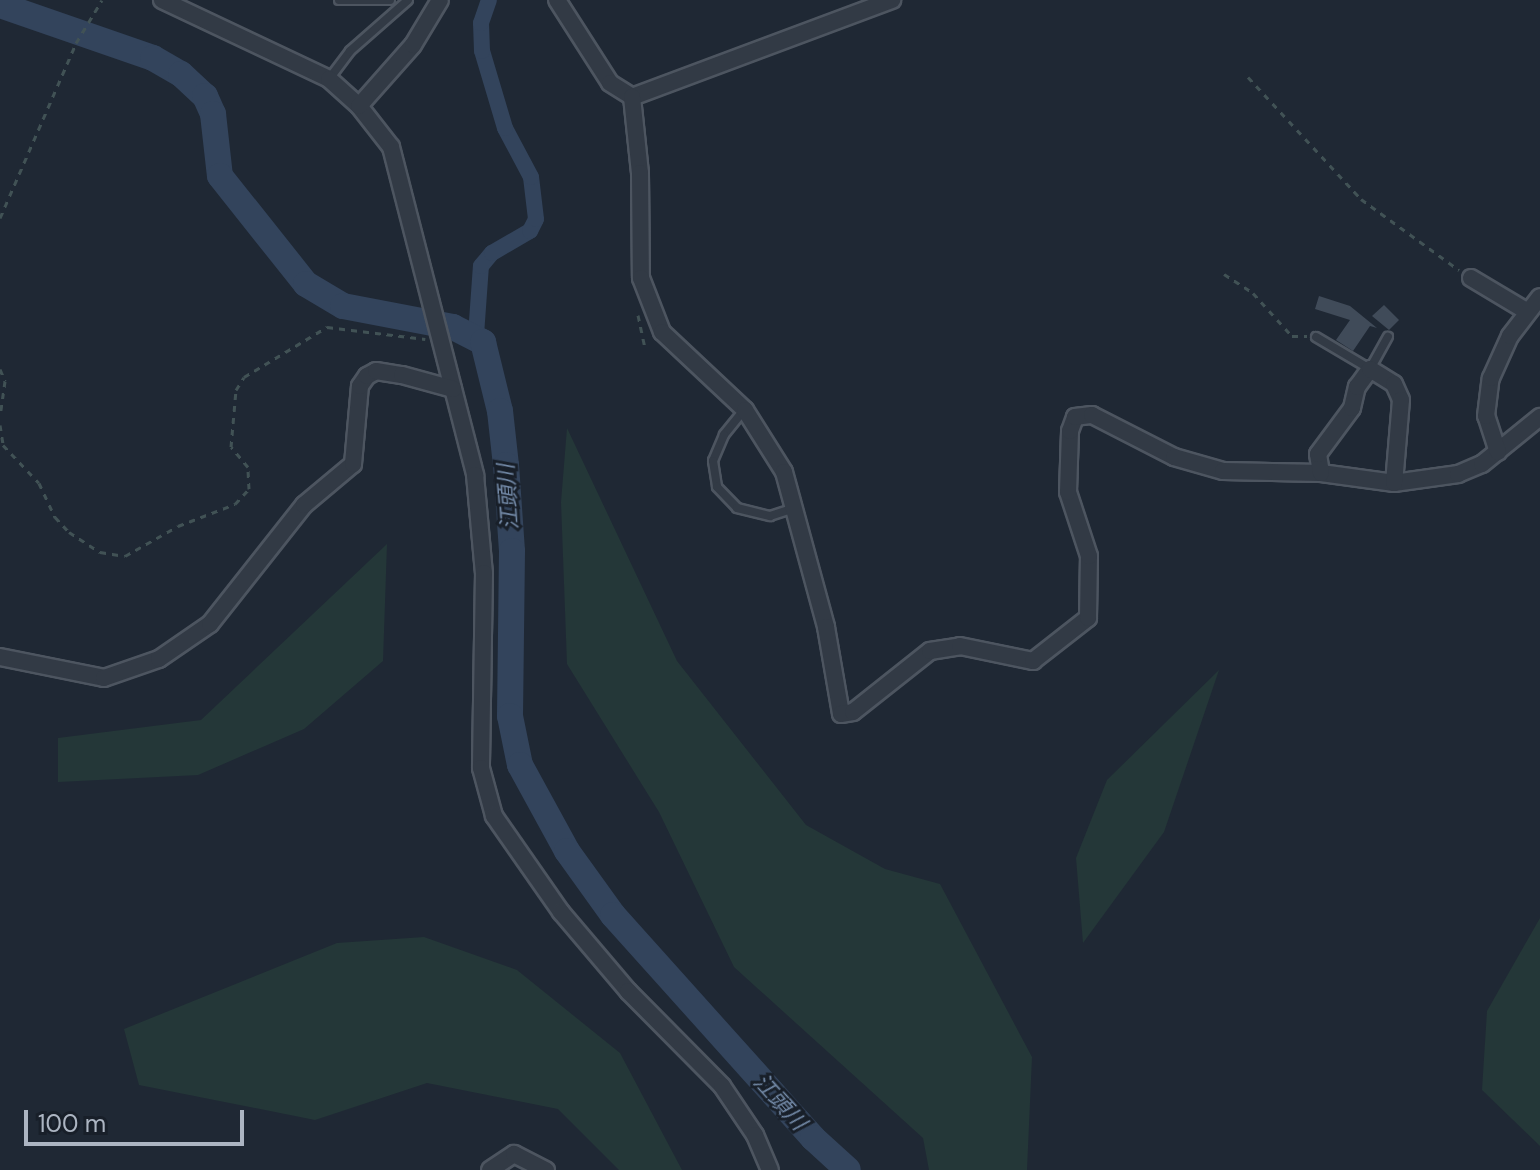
<!DOCTYPE html>
<meta charset="utf-8">
<style>
body{margin:0}
#map{position:relative;width:1540px;height:1170px;overflow:hidden;background:#1f2834;font-family:"DM Sans","Noto Sans JP",sans-serif}
div>[style]{position:absolute}
.green>*{inset:0;background:#243738}
.canal>*{height:16px;margin:-8px;padding:0 8px;transform-origin:8px;border-radius:8px;background:#33445c}
.river>*{height:26px;margin:-13px;padding:0 13px;transform-origin:13px;border-radius:13px;background:#33445c}
.building>*{inset:0;background:#404b59}
.path>*{height:3px;margin-top:-1.5px;transform-origin:0;background:repeating-linear-gradient(90deg,#415255 0 6px,transparent 0 12px)}
.roads{filter:drop-shadow(2px 0 #4d5560) drop-shadow(-2px 0 #4d5560) drop-shadow(0 2px #4d5560) drop-shadow(0 -2px #4d5560)}
.service>*{height:8px;margin:-4px;padding:0 4px;transform-origin:4px;border-radius:4px;background:#323a45}
.minor>*{height:16px;margin:-8px;padding:0 8px;transform-origin:8px;border-radius:8px;background:#323a45}
span{translate:-50% -50%;white-space:nowrap;text-align:center;line-height:1.15;-webkit-text-stroke:6px #181f29;paint-order:stroke}
.water-label{font-size:22px;color:#758caa;font-style:italic}
.scale{position:absolute;left:24px;top:1110px;width:220px;height:36px;box-sizing:border-box;border:4px solid #acb5c2;border-top:0;padding-left:10px;font-size:24px;line-height:28px;white-space:nowrap;color:#acb5c2;-webkit-text-stroke:6px #181f29;paint-order:stroke}
</style>
<div id="map">
<div class="green">
<i style="clip-path:polygon(567px 428px,677px 661px,806px 825px,885px 869px,940px 884px,1032px 1057px,1027px 1170px,929px 1170px,923px 1138px,734px 967px,659px 812px,567px 664px,561px 502px)"></i>
<i style="clip-path:polygon(387px 544px,383px 661px,304px 729px,198px 775px,58px 782px,58px 738px,201px 720px)"></i>
<i style="clip-path:polygon(1219px 670px,1164px 832px,1083px 943px,1076px 858px,1107px 780px)"></i>
<i style="clip-path:polygon(1540px 918px,1540px 1146px,1482px 1090px,1487px 1011px)"></i>
<i style="clip-path:polygon(424px 937px,517px 970px,620px 1053px,682px 1170px,619px 1170px,558px 1109px,427px 1083px,315px 1120px,139px 1085px,124px 1029px,337px 943px)"></i>
</div>
<div class="canal">
<i style="left:476px;top:335px;width:69px;rotate:-85.9deg"></i>
<i style="left:481px;top:266px;width:17px;rotate:-50deg"></i>
<i style="left:492px;top:253px;width:44px;rotate:-30.1deg"></i>
<i style="left:530px;top:231px;width:13px;rotate:-63deg"></i>
<i style="left:536px;top:219px;width:42px;rotate:-96.8deg"></i>
<i style="left:531px;top:177px;width:55px;rotate:-118deg"></i>
<i style="left:505px;top:128px;width:80px;rotate:-106.6deg"></i>
<i style="left:482px;top:51px;width:28px;rotate:-92deg"></i>
<i style="left:481px;top:23px;width:24px;rotate:-71deg"></i>
</div>
<div class="river">
<i style="left:0;top:5px;width:162px;rotate:19.1deg"></i>
<i style="left:153px;top:58px;width:32px;rotate:30deg"></i>
<i style="left:181px;top:74px;width:33px;rotate:43deg"></i>
<i style="left:205px;top:96px;width:20px;rotate:66deg"></i>
<i style="left:213px;top:114px;width:62px;rotate:83.6deg"></i>
<i style="left:220px;top:176px;width:138px;rotate:51.5deg"></i>
<i style="left:306px;top:284px;width:43px;rotate:30.7deg"></i>
<i style="left:343px;top:306px;width:112px;rotate:10.8deg"></i>
<i style="left:453px;top:327px;width:34px;rotate:27deg"></i>
<i style="left:483px;top:342px;width:71px;rotate:76.2deg"></i>
<i style="left:500px;top:411px;width:54px;rotate:83.7deg"></i>
<i style="left:506px;top:465px;width:86px;rotate:86deg"></i>
<i style="left:512px;top:551px;width:165px;rotate:90.7deg"></i>
<i style="left:510px;top:716px;width:50px;rotate:78.5deg"></i>
<i style="left:520px;top:765px;width:98px;rotate:61.3deg"></i>
<i style="left:567px;top:851px;width:79px;rotate:54.3deg"></i>
<i style="left:613px;top:915px;width:300px;rotate:48.1deg"></i>
<i style="left:813px;top:1138px;width:47px;rotate:42.4deg"></i>
</div>
<div class="building">
<i style="clip-path:polygon(1319px 296px,1350px 306px,1377px 328px,1370px 326px,1353px 351px,1336px 340px,1350px 320px,1315px 309px)"></i>
<i style="clip-path:polygon(1384px 305px,1399px 320px,1389px 330px,1372px 316px)"></i>
</div>
<div class="path">
<i style="left:1248px;top:77px;width:166px;rotate:47.2deg"></i>
<i style="left:1361px;top:199px;width:121px;rotate:35.9deg"></i>
<i style="left:0;top:218px;width:191px;rotate:-66.5deg"></i>
<i style="left:76px;top:43px;width:50px;rotate:-58.8deg"></i>
<i style="left:1224px;top:274px;width:35px;rotate:33deg"></i>
<i style="left:1253px;top:293px;width:58px;rotate:47.8deg"></i>
<i style="left:1292px;top:336px;width:15px"></i>
<i style="left:638px;top:315px;width:35px;rotate:78deg"></i>
<i style="left:0;top:369px;width:13px;rotate:67deg"></i>
<i style="left:5px;top:381px;width:34px;rotate:98deg"></i>
<i style="left:0;top:425px;width:20px;rotate:81deg"></i>
<i style="left:3px;top:445px;width:52px;rotate:46.5deg"></i>
<i style="left:39px;top:483px;width:38px;rotate:65deg"></i>
<i style="left:55px;top:517px;width:21px;rotate:47deg"></i>
<i style="left:69px;top:532px;width:37px;rotate:33deg"></i>
<i style="left:100px;top:552px;width:25px;rotate:9deg"></i>
<i style="left:125px;top:556px;width:61px;rotate:-29.5deg"></i>
<i style="left:178px;top:526px;width:61px;rotate:-21.1deg"></i>
<i style="left:235px;top:504px;width:21px;rotate:-47deg"></i>
<i style="left:249px;top:489px;width:22px;rotate:-93deg"></i>
<i style="left:248px;top:467px;width:26px;rotate:-130deg"></i>
<i style="left:231px;top:447px;width:57px;rotate:-85deg"></i>
<i style="left:236px;top:390px;width:15px;rotate:-58deg"></i>
<i style="left:244px;top:377px;width:97px;rotate:-31.1deg"></i>
<i style="left:327px;top:327px;width:99px;rotate:7deg"></i>
</div>
<div class="roads">
<div class="service">
<i style="left:339px;top:0;width:51px"></i>
<i style="left:329px;top:79px;width:35px;rotate:-53deg"></i>
<i style="left:350px;top:51px;width:77px;rotate:-41.3deg"></i>
<i style="left:1316px;top:337px;width:63px;rotate:30.7deg"></i>
<i style="left:1370px;top:369px;width:37px;rotate:-61deg"></i>
<i style="left:744px;top:410px;width:32px;rotate:129deg"></i>
<i style="left:724px;top:435px;width:28px;rotate:113deg"></i>
<i style="left:713px;top:461px;width:26px;rotate:81deg"></i>
<i style="left:717px;top:487px;width:29px;rotate:46deg"></i>
<i style="left:737px;top:508px;width:34px;rotate:14deg"></i>
<i style="left:770px;top:516px;width:25px;rotate:-18deg"></i>
</div>
<div class="minor">
<i style="left:162px;top:0;width:185px;rotate:25.3deg"></i>
<i style="left:329px;top:79px;width:40px;rotate:42deg"></i>
<i style="left:359px;top:106px;width:52px;rotate:52deg"></i>
<i style="left:391px;top:147px;width:339px;rotate:75.6deg"></i>
<i style="left:475px;top:475px;width:98px;rotate:84.8deg"></i>
<i style="left:484px;top:573px;width:195px;rotate:90.9deg"></i>
<i style="left:481px;top:768px;width:50px;rotate:74.8deg"></i>
<i style="left:494px;top:816px;width:117px;rotate:55.1deg"></i>
<i style="left:561px;top:912px;width:104px;rotate:49.7deg"></i>
<i style="left:628px;top:991px;width:134px;rotate:45.3deg"></i>
<i style="left:722px;top:1086px;width:59px;rotate:56deg"></i>
<i style="left:755px;top:1135px;width:38px;rotate:67deg"></i>
<i style="left:557px;top:0;width:98px;rotate:57.4deg"></i>
<i style="left:610px;top:83px;width:26px;rotate:32deg"></i>
<i style="left:632px;top:97px;width:278px;rotate:-20.5deg"></i>
<i style="left:632px;top:97px;width:76px;rotate:84deg"></i>
<i style="left:640px;top:173px;width:105px;rotate:89.5deg"></i>
<i style="left:641px;top:278px;width:58px;rotate:68.7deg"></i>
<i style="left:662px;top:332px;width:114px;rotate:43.2deg"></i>
<i style="left:745px;top:410px;width:73px;rotate:57.8deg"></i>
<i style="left:784px;top:472px;width:161px;rotate:74.8deg"></i>
<i style="left:826px;top:627px;width:88px;rotate:80.2deg"></i>
<i style="left:841px;top:714px;width:12px;rotate:-9deg"></i>
<i style="left:853px;top:712px;width:98px;rotate:-38.4deg"></i>
<i style="left:930px;top:651px;width:30px;rotate:-9deg"></i>
<i style="left:960px;top:646px;width:75px;rotate:11.6deg"></i>
<i style="left:1033px;top:661px;width:70px;rotate:-38deg"></i>
<i style="left:1088px;top:618px;width:62px;rotate:-89.1deg"></i>
<i style="left:1089px;top:556px;width:67px;rotate:-108.2deg"></i>
<i style="left:1068px;top:492px;width:61px;rotate:-88.1deg"></i>
<i style="left:1070px;top:431px;width:15px;rotate:-70deg"></i>
<i style="left:1075px;top:417px;width:17px;rotate:-7deg"></i>
<i style="left:1092px;top:415px;width:92px;rotate:27.1deg"></i>
<i style="left:1174px;top:457px;width:51px;rotate:15.9deg"></i>
<i style="left:1223px;top:471px;width:98px;rotate:1.2deg"></i>
<i style="left:1321px;top:473px;width:74px;rotate:7.8deg"></i>
<i style="left:1394px;top:483px;width:65px;rotate:-8deg"></i>
<i style="left:1458px;top:474px;width:26px;rotate:-23deg"></i>
<i style="left:1482px;top:464px;width:75px;rotate:-39deg"></i>
<i style="left:359px;top:106px;width:81px;rotate:-48.5deg"></i>
<i style="left:413px;top:45px;width:52px;rotate:-59deg"></i>
<i style="left:1471px;top:278px;width:66px;rotate:30.8deg"></i>
<i style="left:1498px;top:452px;width:38px;rotate:-108deg"></i>
<i style="left:1486px;top:416px;width:38px;rotate:-83deg"></i>
<i style="left:1491px;top:378px;width:46px;rotate:-65.7deg"></i>
<i style="left:1510px;top:336px;width:49px;rotate:-52.4deg"></i>
<i style="left:1321px;top:473px;width:19px;rotate:-99deg"></i>
<i style="left:1318px;top:454px;width:57px;rotate:-53.5deg"></i>
<i style="left:1352px;top:408px;width:22px;rotate:-77deg"></i>
<i style="left:1357px;top:387px;width:22px;rotate:-54deg"></i>
<i style="left:1370px;top:369px;width:28px;rotate:32deg"></i>
<i style="left:1394px;top:384px;width:17px;rotate:66deg"></i>
<i style="left:1401px;top:400px;width:83px;rotate:94.8deg"></i>
<i style="left:0;top:657px;width:106px;rotate:11.4deg"></i>
<i style="left:104px;top:678px;width:58px;rotate:-19.1deg"></i>
<i style="left:159px;top:659px;width:62px;rotate:-34.5deg"></i>
<i style="left:210px;top:624px;width:152px;rotate:-51.7deg"></i>
<i style="left:304px;top:505px;width:64px;rotate:-39.9deg"></i>
<i style="left:353px;top:464px;width:78px;rotate:-84.9deg"></i>
<i style="left:360px;top:386px;width:12px;rotate:-55deg"></i>
<i style="left:367px;top:376px;width:10px;rotate:-29deg"></i>
<i style="left:376px;top:371px;width:26px;rotate:9deg"></i>
<i style="left:402px;top:375px;width:53px;rotate:15.4deg"></i>
<i style="left:490px;top:1170px;width:29px;rotate:-34deg"></i>
<i style="left:514px;top:1154px;width:36px;rotate:27deg"></i>
</div>
</div>
<div class="water-label">
<span style="left:508px;top:497px;rotate:-94deg">江頭川</span>
<span style="left:780px;top:1102px;rotate:48deg">江頭川</span>
</div>
<div class="scale">100 m</div>
</div>
